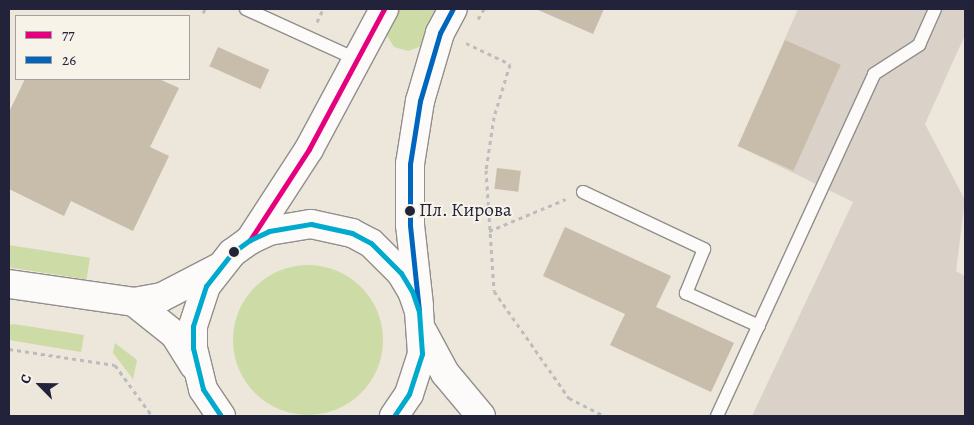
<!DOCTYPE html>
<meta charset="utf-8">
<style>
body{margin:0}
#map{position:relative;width:974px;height:425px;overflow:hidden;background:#ece6db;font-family:Alegreya,serif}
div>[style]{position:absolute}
.industrial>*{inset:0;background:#dad2c8}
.green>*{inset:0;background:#cddca7;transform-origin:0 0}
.round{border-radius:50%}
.building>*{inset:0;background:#c8bcaa;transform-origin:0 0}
.path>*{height:3px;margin-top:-1.5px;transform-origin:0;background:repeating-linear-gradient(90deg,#bdbcbd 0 4px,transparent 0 8px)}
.roads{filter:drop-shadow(1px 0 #918e8c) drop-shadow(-1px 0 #918e8c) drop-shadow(0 1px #918e8c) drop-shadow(0 -1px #918e8c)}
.service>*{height:12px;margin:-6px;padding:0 6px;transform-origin:6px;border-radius:6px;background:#fcfbfa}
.tertiary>*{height:28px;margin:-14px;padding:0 14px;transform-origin:14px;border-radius:14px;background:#fcfbfa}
.secondary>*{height:28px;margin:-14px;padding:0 14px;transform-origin:14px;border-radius:14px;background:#fcfbfa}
.bus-1>*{height:5px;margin:-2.5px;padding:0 2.5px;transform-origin:2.5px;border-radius:2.5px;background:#e5007d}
.bus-2>*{height:5px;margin:-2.5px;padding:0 2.5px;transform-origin:2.5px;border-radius:2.5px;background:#0065bd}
.bus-3>*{height:5px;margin:-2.5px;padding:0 2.5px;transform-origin:2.5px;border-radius:2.5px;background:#00a9ce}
.dots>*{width:14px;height:14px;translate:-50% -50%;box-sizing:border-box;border:2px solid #f7f3e8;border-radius:50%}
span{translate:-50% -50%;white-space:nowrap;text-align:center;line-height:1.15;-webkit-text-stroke:4px #f7f3e8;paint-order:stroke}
.bus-label{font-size:19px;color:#22223b}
.left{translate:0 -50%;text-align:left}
.frame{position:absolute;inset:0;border:10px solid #22223b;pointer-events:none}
.legend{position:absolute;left:15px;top:15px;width:175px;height:65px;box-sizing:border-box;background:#f7f3e8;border:1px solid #a29fa3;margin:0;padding:6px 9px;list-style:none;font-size:15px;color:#22223b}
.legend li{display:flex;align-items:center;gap:10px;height:25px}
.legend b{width:25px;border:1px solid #a29fa3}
.north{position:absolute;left:15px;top:360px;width:50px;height:50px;-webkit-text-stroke:4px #f7f3e8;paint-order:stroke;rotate:293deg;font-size:14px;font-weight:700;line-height:20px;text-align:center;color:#22223b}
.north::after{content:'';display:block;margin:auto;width:18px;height:22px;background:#22223b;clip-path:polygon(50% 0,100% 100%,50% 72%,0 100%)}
</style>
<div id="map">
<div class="industrial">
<i style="clip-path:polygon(798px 9px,965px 9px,965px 35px,925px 124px,965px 200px,956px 271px,965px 276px,965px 416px,752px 416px,853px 202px,738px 146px)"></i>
</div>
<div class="green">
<i style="clip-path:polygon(394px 9px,441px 9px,422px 46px,408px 51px,394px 47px,386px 34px)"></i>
<i style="left:9px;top:245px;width:82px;height:22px;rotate:9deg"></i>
<i class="round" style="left:233px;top:265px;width:150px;height:150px"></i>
<i style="clip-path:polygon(14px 324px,84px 335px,81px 352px,9px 340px,9px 325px)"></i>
<i style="clip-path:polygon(115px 343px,137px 360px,133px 379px,113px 353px)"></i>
</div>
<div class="building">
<i style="clip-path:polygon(536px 9px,604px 9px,593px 34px)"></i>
<i style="left:785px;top:40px;width:61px;height:116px;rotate:24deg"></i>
<i style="left:218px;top:47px;width:56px;height:21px;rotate:24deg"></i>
<i style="clip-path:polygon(25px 79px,159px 79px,179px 88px,150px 147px,169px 156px,133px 231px,71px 201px,64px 216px,9px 189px,9px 112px)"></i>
<i style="left:497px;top:168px;width:24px;height:21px;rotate:7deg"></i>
<i style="clip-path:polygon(565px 227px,671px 276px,656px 307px,734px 343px,711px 392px,610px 345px,625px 314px,543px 276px)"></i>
</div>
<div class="path">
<i style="left:203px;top:13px;width:4px;rotate:-63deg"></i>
<i style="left:478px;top:19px;width:12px;rotate:-59deg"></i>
<i style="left:317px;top:22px;width:14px;rotate:-65deg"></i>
<i style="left:466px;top:43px;width:49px;rotate:25.5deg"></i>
<i style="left:510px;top:64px;width:55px;rotate:106.8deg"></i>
<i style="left:494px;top:117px;width:54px;rotate:98.6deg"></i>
<i style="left:486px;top:170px;width:121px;rotate:86.2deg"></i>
<i style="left:494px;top:291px;width:131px;rotate:55deg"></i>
<i style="left:569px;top:398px;width:39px;rotate:27deg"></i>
<i style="left:489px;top:231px;width:83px;rotate:-22.6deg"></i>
<i style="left:9px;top:349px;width:107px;rotate:8.6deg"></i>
<i style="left:115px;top:365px;width:63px;rotate:54deg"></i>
</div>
<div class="roads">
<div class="service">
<i style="left:246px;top:9px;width:123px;rotate:24.5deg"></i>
<i style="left:583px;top:192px;width:134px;rotate:25.2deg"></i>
<i style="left:704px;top:249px;width:48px;rotate:112.2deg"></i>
<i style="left:686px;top:293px;width:80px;rotate:24.3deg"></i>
<i style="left:717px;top:416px;width:376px;rotate:-65.3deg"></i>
<i style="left:874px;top:74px;width:54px;rotate:-32.8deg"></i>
<i style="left:919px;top:45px;width:39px;rotate:-66deg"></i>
</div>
<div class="tertiary">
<i style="left:250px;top:240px;width:108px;rotate:-57deg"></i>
<i style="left:309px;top:149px;width:159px;rotate:-61.8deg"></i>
<i style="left:419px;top:305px;width:81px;rotate:-96.4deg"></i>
<i style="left:410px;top:225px;width:61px;rotate:-90deg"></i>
<i style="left:410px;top:164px;width:64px;rotate:-81deg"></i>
<i style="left:420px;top:101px;width:71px;rotate:-73.6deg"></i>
<i style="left:440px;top:33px;width:27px;rotate:-62deg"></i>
</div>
<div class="secondary">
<i style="left:9px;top:284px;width:126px;rotate:8.2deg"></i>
<i style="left:134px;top:302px;width:28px;rotate:-10deg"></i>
<i style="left:162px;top:297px;width:63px;rotate:-27.4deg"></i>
<i style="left:134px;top:302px;width:53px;rotate:38.8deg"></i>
<i style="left:175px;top:335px;width:36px;rotate:58deg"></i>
<i style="left:423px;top:332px;width:47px;rotate:61.8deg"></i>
<i style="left:445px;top:373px;width:56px;rotate:50.1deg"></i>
<i style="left:221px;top:416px;width:32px;rotate:-124deg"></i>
<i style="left:203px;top:389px;width:42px;rotate:-103.7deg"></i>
<i style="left:193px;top:348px;width:22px;rotate:-90deg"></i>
<i style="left:193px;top:326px;width:42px;rotate:-72deg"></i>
<i style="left:206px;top:286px;width:42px;rotate:-51.8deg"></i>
<i style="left:232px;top:253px;width:22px;rotate:-36deg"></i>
<i style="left:250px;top:240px;width:21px;rotate:-25deg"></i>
<i style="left:269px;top:231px;width:43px;rotate:-9.5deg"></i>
<i style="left:311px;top:224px;width:42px;rotate:12.4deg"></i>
<i style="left:352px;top:233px;width:21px;rotate:28deg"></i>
<i style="left:371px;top:243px;width:42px;rotate:45deg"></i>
<i style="left:401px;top:273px;width:21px;rotate:59deg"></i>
<i style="left:412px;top:291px;width:21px;rotate:71deg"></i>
<i style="left:419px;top:311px;width:43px;rotate:86deg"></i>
<i style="left:422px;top:354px;width:42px;rotate:108deg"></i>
<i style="left:409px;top:394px;width:27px;rotate:124deg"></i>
</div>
</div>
<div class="bus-1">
<i style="left:250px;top:240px;width:108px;rotate:-57deg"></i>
<i style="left:309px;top:149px;width:159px;rotate:-61.8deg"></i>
</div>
<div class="bus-2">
<i style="left:419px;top:311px;width:86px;rotate:-96deg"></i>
<i style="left:410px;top:225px;width:61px;rotate:-90deg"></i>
<i style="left:410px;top:164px;width:64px;rotate:-81deg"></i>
<i style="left:420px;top:101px;width:71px;rotate:-73.6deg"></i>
<i style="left:440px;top:33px;width:27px;rotate:-62deg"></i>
</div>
<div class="bus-3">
<i style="left:221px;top:416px;width:32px;rotate:-124deg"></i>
<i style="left:203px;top:389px;width:42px;rotate:-103.7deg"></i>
<i style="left:193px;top:348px;width:22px;rotate:-90deg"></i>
<i style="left:193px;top:326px;width:42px;rotate:-72deg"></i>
<i style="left:206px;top:286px;width:42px;rotate:-51.8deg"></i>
<i style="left:232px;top:253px;width:22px;rotate:-36deg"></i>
<i style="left:250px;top:240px;width:21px;rotate:-25deg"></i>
<i style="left:269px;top:231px;width:43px;rotate:-9.5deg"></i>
<i style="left:311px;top:224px;width:42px;rotate:12.4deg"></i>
<i style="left:352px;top:233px;width:21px;rotate:28deg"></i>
<i style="left:371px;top:243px;width:42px;rotate:45deg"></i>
<i style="left:401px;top:273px;width:21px;rotate:59deg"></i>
<i style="left:412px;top:291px;width:21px;rotate:71deg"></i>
<i style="left:419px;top:311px;width:43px;rotate:86deg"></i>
<i style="left:422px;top:354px;width:42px;rotate:108deg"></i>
<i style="left:409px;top:394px;width:27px;rotate:124deg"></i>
</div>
<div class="dots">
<i style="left:410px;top:211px;background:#22223b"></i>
<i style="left:234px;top:252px;background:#22223b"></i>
</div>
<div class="bus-label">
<span class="left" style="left:419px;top:211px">Пл. Кирова</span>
</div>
<div class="frame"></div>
<ul class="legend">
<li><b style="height:6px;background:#e5007d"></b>77</li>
<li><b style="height:6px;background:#0065bd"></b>26</li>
</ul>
<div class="north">С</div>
</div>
